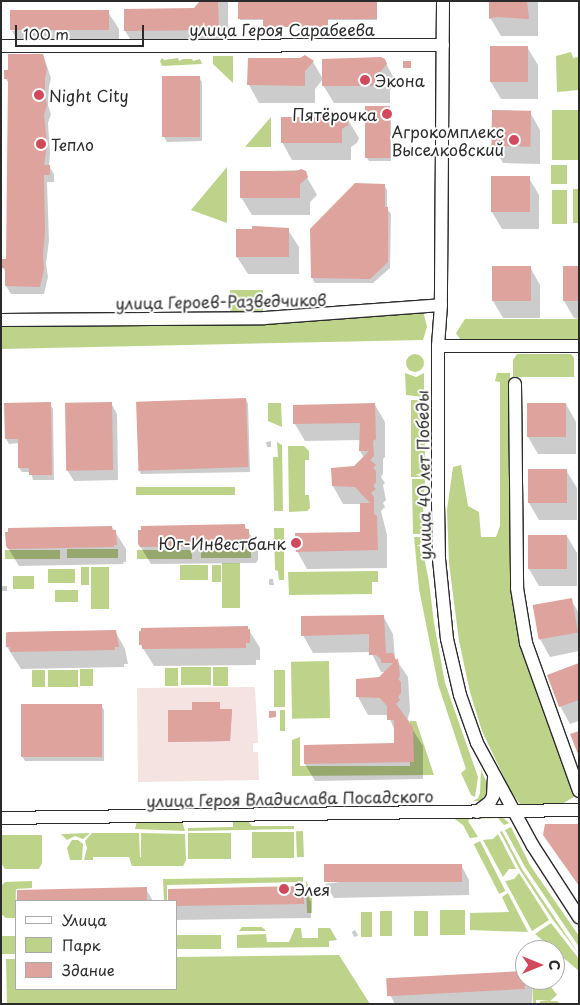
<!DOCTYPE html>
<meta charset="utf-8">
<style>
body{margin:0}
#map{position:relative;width:580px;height:1005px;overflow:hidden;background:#fff;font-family:"Playpen Sans",sans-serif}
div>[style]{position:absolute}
.built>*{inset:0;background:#f5e3e1}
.green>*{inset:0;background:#bcd389;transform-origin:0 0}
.round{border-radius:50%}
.shadow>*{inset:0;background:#0003;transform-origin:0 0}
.building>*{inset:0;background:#dda39c;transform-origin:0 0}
.roads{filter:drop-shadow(1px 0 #2b2b2b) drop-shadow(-1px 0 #2b2b2b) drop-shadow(0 1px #2b2b2b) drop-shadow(0 -1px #2b2b2b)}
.minor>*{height:12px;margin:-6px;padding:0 6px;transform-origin:6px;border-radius:6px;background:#fff}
.dots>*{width:14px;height:14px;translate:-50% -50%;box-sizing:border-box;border:2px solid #fff;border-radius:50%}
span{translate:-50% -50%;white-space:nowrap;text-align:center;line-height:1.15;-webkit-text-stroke:4px #fff;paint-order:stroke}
.street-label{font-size:16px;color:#2b2b2b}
.poi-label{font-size:16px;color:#2b2b2b}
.left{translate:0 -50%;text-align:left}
.right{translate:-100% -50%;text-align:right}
.frame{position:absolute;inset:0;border:2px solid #2b2b2b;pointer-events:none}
.legend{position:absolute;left:15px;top:900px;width:162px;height:90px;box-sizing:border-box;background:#fff;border:1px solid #aaa;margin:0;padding:6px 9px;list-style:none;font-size:15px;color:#2b2b2b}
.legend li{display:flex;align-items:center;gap:10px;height:25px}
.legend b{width:25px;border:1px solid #aaa}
.north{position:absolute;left:515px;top:940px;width:50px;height:50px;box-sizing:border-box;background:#fff;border:1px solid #aaa;border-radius:50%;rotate:90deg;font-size:14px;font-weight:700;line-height:20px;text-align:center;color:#2b2b2b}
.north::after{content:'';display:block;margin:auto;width:18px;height:22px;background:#d1495b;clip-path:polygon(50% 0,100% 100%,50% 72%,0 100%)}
.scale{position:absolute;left:15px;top:25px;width:129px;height:22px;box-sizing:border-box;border:2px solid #2b2b2b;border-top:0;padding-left:6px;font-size:15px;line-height:18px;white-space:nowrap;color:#2b2b2b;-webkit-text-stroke:4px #fff;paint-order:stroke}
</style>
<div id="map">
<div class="built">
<i style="clip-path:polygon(255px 687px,258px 743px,253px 743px,253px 752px,258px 752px,259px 780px,138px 782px,137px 688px)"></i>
</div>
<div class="green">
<i style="clip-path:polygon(571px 52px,573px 58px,579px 57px,579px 90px,557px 92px,556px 56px)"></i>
<i style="clip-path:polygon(213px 56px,233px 56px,233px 83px,213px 64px)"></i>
<i style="clip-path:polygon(162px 58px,164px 60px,178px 58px,179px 61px,183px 59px,192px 59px,193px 61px,200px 59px,202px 64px,162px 66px,160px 61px)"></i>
<i style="left:552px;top:110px;width:26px;height:50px"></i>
<i style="clip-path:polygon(271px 117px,271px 147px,245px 147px)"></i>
<i style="left:551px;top:165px;width:16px;height:19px"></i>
<i style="clip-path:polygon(227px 167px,227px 223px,191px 210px)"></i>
<i style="left:573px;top:189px;width:6px;height:34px"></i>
<i style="left:552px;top:190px;width:15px;height:34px"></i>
<i style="left:230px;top:290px;width:33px;height:21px"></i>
<i style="clip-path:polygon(423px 311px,427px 327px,423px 340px,1px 349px,1px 317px)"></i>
<i style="clip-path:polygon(465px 319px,579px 319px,579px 339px,460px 339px,456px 333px)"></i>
<i class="round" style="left:406px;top:354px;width:18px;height:18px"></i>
<i style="clip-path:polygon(517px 354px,571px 354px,574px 358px,574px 377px,513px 377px,513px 360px)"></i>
<i style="clip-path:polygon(405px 373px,416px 377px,424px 373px,424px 397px,406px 395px)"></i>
<i style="clip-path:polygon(497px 373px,510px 373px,513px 591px,577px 795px,557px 807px,526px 808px,519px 803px,510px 790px,482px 731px,470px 692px,459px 641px,449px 563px,447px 510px,453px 467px,461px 465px,468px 506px,479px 512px,481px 537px,496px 537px,500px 526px,500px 382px,495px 381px)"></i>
<i style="left:411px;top:400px;width:14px;height:77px"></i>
<i style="clip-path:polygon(268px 403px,281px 403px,282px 427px,268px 421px)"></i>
<i style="clip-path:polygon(277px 442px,282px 445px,283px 511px,274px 511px,273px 457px,278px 457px)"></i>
<i style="clip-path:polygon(288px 446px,304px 446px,309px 451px,309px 460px,305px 460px,305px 495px,309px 495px,310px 508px,307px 511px,289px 512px)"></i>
<i style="clip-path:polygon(412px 479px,425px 479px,422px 534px,413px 534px)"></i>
<i style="left:235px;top:487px;width:8px;height:99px;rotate:90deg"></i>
<i style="clip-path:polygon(274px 528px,284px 528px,284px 580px,279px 580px,278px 571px,275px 570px)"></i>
<i style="clip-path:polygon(414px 537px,422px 537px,422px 542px,420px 543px,420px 552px,423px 552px,429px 582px,434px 623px,445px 683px,478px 777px,475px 797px,471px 795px,461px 773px,466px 769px,438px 684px,419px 589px)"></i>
<i style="left:118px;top:549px;width:9px;height:51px;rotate:90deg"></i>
<i style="left:201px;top:549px;width:50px;height:9px"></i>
<i style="left:60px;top:550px;width:9px;height:55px;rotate:90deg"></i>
<i style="left:137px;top:550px;width:55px;height:9px"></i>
<i style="left:222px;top:563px;width:18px;height:45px"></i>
<i style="left:180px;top:565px;width:28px;height:15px"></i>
<i style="left:212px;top:565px;width:9px;height:17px"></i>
<i style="left:81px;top:567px;width:8px;height:18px"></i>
<i style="left:91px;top:567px;width:18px;height:42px"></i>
<i style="left:48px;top:569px;width:27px;height:14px"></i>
<i style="clip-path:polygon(378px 571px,378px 582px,372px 582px,372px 594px,289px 595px,288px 572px)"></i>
<i style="left:13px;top:576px;width:21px;height:13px"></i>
<i style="left:55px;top:590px;width:23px;height:12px"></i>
<i style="left:329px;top:661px;width:57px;height:38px;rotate:89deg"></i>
<i style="left:211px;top:667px;width:18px;height:30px;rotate:90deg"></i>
<i style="left:228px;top:667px;width:19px;height:15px;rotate:90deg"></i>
<i style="left:165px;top:668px;width:13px;height:18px"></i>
<i style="left:93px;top:669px;width:17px;height:13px;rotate:90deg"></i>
<i style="left:32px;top:670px;width:13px;height:17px"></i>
<i style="left:48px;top:670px;width:30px;height:17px"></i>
<i style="left:274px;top:670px;width:11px;height:37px"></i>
<i style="left:280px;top:710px;width:5px;height:21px"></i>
<i style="clip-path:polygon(410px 721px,416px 721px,434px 775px,292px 776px,292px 740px,300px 737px,300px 766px,410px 766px)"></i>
<i style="clip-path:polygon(481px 770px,486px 781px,487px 793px,480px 801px,473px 801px,478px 798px,480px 793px)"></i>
<i style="clip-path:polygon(452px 817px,502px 817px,509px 823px,504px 825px,498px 818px,470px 819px,468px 821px,478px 837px,470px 838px,463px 825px)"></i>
<i style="clip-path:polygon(233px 820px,247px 820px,252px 826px,294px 826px,294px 829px,188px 831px,188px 828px,233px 827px)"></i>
<i style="clip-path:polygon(137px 821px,182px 821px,185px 831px,135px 829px)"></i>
<i style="clip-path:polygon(511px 827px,530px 865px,579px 936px,579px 947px,525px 867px,505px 830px)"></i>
<i style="left:303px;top:831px;width:26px;height:7px;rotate:88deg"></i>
<i style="clip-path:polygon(502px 831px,522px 869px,579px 954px,553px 920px,520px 870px,500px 832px)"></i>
<i style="left:252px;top:832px;width:42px;height:26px"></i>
<i style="clip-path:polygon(90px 833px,83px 839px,75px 836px,67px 840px,61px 834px)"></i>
<i style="clip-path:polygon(92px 833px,139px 833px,140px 857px,141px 857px,141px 833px,185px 834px,186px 860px,183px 866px,132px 866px,129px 857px,93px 857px,93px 860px,84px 860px,87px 848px,85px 841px)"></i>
<i style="left:188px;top:833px;width:43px;height:26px"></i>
<i style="clip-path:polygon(498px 834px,516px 869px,509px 869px,503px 877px,483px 840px,493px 839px)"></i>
<i style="clip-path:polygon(1px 835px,42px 835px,42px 863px,39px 869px,5px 869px,1px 863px)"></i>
<i style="clip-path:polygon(72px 840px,78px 840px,83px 844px,82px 860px,70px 860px,67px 848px)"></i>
<i style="left:480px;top:841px;width:56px;height:7px;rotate:63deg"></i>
<i style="clip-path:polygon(519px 873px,549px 920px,532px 931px,505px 881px,514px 879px)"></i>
<i style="clip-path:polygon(303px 877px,303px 882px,167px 885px,167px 901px,164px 901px,163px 879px)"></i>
<i style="clip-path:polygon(32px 881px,32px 888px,16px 889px,15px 918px,6px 918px,1px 914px,1px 886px,5px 882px)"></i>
<i style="clip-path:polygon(306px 881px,312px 892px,312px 913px,307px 913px)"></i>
<i style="clip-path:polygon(508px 893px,528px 932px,470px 930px,470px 913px,509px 912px,502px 897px)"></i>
<i style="left:440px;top:910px;width:25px;height:25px"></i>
<i style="left:380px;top:911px;width:12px;height:25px"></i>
<i style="left:414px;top:911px;width:14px;height:25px"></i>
<i style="left:361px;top:912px;width:11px;height:25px"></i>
<i style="clip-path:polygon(551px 923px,579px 959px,579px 971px,535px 934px)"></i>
<i style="clip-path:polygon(242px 927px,262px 927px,266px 931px,239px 931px)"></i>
<i style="clip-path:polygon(295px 928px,301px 928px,302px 938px,318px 938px,318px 928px,330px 928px,337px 940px,329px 941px,329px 947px,237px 948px,237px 935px,266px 934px,267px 942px,289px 942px)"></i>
<i style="left:176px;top:935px;width:45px;height:14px"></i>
<i style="left:2px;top:936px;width:14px;height:18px"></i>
<i style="clip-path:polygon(339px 955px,370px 1004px,7px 1004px,6px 959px,16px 959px,16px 989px,176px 989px,176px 957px)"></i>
<i style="clip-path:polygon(532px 980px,546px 980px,557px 995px,550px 1001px,557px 1001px,560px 1004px,540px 1004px,540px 1001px,550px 1000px,536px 1000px,536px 1004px,533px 1004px)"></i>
</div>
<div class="shadow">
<i style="clip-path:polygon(200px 1px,228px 1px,228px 47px,136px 48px,125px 31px,194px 10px)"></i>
<i style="left:240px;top:1px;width:137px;height:19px"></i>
<i style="clip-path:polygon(491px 1px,538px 1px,538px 36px,501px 36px,491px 19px)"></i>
<i style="clip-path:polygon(108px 12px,119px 29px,119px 47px,22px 48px,12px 31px)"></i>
<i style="clip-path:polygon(527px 47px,538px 65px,538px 99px,501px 99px,491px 82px)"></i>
<i style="clip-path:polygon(43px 55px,51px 78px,49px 87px,48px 105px,51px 114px,48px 123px,50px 153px,49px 166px,54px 174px,54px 182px,47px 182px,49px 241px,46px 263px,48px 277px,44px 294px,11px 294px,6px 286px,7px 274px,3px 268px,3px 260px,7px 260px,9px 84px,6px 79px)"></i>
<i style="clip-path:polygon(249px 59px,313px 62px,323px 79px,315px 89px,315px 103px,259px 103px,249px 85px)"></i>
<i style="clip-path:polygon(384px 60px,396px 82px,390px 90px,390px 103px,334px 103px,323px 85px)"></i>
<i style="clip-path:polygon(199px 77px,202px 82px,202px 141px,167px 142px,164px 137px)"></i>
<i style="clip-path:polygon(389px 107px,391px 111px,391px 161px,369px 161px,367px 158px)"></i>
<i style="clip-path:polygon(530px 112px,540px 130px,540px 164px,503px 163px,493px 146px)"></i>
<i style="clip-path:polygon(348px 120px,359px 138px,357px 143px,351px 147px,351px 160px,292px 160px,282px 142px)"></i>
<i style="clip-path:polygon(303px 170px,317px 195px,310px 202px,310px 215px,252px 215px,241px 197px,241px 172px)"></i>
<i style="clip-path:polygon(529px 178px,539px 195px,539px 229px,502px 229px,492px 212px)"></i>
<i style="clip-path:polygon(384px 185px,387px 190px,387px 209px,391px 214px,390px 268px,373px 283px,315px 283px,312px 278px)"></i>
<i style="clip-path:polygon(288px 230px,299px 247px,299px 274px,248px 274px,237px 257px)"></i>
<i style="clip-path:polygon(530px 267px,540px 285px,540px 318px,503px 318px,493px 301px)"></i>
<i style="clip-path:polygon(579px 267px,579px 319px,574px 318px,564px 301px)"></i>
<i style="clip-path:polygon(246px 399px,248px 404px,250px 472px,141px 474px,138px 469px)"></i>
<i style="clip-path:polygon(111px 403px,117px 414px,118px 480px,74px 481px,67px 470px)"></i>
<i style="clip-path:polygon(50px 404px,53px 409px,54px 480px,33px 480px,31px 472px,22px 472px,19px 468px,19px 443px,9px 444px,6px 439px)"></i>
<i style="clip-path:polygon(566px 404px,576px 422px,576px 454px,538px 454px,528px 437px)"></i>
<i style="clip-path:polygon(375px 405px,385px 422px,385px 457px,383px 459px,383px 474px,381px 477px,385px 483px,383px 485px,386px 500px,383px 503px,385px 507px,381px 511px,387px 535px,387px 568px,307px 569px,297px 551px,362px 533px,361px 504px,343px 504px,333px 486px,364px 458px,360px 451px,361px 440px,305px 441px,295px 424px)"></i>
<i style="clip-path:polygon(271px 441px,271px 447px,267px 447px,266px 442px)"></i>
<i style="clip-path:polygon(566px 470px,577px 488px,577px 520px,539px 520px,529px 503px)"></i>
<i style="clip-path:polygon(244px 525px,258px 547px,258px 560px,256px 563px,151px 564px,139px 544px)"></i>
<i style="clip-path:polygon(112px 527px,126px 549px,126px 562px,123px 562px,124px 564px,19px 566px,7px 546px)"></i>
<i style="clip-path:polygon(567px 536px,577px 553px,577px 586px,539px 586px,529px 569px)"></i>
<i style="clip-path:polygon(269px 579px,273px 579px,274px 585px,269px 585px)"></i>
<i style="left:2px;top:586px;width:5px;height:5px"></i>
<i style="clip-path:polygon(571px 600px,579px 613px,579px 651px,550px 657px,540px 639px,534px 607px)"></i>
<i style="clip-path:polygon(383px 616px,393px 634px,395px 658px,408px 677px,410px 711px,407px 721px,423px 746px,423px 779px,315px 781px,305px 764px,395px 745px,395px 731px,388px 715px,368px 715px,358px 697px,386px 672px,381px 672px,371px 652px,313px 653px,303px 635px)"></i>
<i style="clip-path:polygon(249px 630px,260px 648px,260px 660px,256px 660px,256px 665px,154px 666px,141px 645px)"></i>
<i style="clip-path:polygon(115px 631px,125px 649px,128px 664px,124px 664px,124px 667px,21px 669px,7px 647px,7px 635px)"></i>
<i style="clip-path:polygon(579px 664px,579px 721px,570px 724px,560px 706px)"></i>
<i style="clip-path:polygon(101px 705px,104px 710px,104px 761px,25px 761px,22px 756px)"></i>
<i style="clip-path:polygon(220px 710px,232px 710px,230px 741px,170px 742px)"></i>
<i style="clip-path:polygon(461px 865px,469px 880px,469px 895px,334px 898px,325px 884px)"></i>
<i style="clip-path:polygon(303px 888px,311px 902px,311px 918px,177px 920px,176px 901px,169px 901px,169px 890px)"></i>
<i style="clip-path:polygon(146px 889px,153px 901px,19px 901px,18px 891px)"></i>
<i style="left:355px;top:930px;width:6px;height:4px;rotate:59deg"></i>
<i style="clip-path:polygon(524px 973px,525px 980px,528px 980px,532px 987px,532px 1003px,395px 1004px,388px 991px)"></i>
</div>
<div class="building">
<i style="clip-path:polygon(200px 1px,218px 1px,219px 30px,124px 31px,124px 9px,194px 8px)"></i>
<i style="clip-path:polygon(238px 1px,377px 1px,377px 19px,328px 19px,328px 27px,263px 27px,263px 19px,238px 19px)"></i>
<i style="clip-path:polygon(489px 1px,527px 1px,529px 19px,496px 17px,489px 19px)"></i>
<i style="left:109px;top:10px;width:20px;height:99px;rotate:90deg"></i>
<i style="left:490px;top:46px;width:38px;height:36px"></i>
<i style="clip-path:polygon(8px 54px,43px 54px,47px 69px,45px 79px,45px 96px,47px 105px,44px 115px,47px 144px,44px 165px,50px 165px,50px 175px,44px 175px,45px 232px,43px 255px,44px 269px,40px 287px,5px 286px,5px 268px,2px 268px,2px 259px,6px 259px,8px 79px,4px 79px,4px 70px,8px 70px)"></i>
<i style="clip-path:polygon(305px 55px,314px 61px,305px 71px,305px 86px,247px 85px,248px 58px,300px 58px)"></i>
<i style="clip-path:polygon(381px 57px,385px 59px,387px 64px,380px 72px,380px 86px,322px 86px,322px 59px)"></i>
<i style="left:403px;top:61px;width:8px;height:7px"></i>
<i style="left:162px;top:76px;width:38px;height:61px"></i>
<i style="left:365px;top:106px;width:25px;height:52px"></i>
<i style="left:492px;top:110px;width:39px;height:36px;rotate:1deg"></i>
<i style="clip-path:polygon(339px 115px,346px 115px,349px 119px,348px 125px,342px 129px,342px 143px,281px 143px,281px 117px,337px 117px)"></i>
<i style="clip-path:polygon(301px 169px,306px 171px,308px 177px,300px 184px,300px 198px,240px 198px,240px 171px,296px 171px)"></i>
<i style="left:491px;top:176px;width:39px;height:36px"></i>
<i style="clip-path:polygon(355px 183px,385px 184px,385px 207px,388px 207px,388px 262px,370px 279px,311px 278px,310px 229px)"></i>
<i style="clip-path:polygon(252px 226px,289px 228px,289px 257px,236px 257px,236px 229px,252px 229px)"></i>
<i style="left:492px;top:266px;width:39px;height:35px"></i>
<i style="left:563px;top:266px;width:16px;height:35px"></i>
<i style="left:246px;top:398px;width:69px;height:110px;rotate:88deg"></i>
<i style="clip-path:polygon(51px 402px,52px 475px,29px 475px,29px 468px,18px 468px,18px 439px,5px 439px,4px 403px)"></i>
<i style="left:112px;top:402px;width:68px;height:47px;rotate:89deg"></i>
<i style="clip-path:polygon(375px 403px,376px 439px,373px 441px,374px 456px,370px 460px,376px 465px,373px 468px,376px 471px,376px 482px,373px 486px,376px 489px,371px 493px,374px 497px,374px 514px,377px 516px,378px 550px,296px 552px,295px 533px,360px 532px,360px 503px,370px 503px,355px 487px,332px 486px,331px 468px,354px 466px,369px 451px,359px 451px,360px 423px,293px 424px,293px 405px)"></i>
<i style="left:527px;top:403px;width:39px;height:34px"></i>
<i style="left:528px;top:469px;width:39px;height:34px"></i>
<i style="clip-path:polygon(245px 524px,245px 529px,249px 529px,249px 543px,246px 543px,246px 545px,140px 547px,138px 544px,138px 530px,141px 530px,141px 526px)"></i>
<i style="clip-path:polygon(112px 526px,112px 530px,116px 530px,117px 545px,114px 545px,114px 547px,8px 549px,6px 546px,5px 532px,8px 532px,8px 528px)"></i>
<i style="left:528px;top:535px;width:39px;height:34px"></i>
<i style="left:572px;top:598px;width:35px;height:40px;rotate:80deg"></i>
<i style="clip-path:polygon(384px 615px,386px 653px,393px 653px,396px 660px,398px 658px,400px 676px,398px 679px,401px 682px,401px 693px,398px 697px,400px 700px,396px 704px,413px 727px,414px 762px,304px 764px,304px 745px,394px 743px,394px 720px,387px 720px,387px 706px,380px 698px,356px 697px,356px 679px,379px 677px,393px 663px,381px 663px,381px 659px,376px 655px,369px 655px,369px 634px,301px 636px,301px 616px)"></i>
<i style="clip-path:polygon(248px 626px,248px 629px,250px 629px,250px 643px,246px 643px,246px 648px,142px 649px,142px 645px,139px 645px,139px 631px,141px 631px,141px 628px)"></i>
<i style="clip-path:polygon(116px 630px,119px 647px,115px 647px,115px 650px,10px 652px,10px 647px,6px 647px,6px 633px,8px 632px)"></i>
<i style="clip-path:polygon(579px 663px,579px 700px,559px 707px,547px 675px)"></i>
<i style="clip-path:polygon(192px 702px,220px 702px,220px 709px,232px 709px,230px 741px,168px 742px,168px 710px,192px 710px)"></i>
<i style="left:21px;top:704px;width:81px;height:53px"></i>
<i style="clip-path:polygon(269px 711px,276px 711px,276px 717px,269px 718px)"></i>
<i style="clip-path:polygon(579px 731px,579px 754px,578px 754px,570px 734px)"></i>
<i style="clip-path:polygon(545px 824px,579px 824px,579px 886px,543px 835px)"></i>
<i style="left:462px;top:864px;width:18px;height:138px;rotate:90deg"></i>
<i style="clip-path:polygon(304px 886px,304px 904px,176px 906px,176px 901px,168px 901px,168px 889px)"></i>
<i style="clip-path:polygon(147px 887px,147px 901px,17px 901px,17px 890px)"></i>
<i style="left:524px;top:971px;width:18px;height:138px;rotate:87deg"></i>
</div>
<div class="roads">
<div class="minor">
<i style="left:443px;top:1px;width:304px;rotate:90.4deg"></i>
<i style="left:441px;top:305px;width:41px;rotate:94.2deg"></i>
<i style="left:438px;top:346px;width:158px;rotate:90deg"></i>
<i style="left:438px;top:504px;width:55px;rotate:89deg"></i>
<i style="left:439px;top:559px;width:80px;rotate:84.3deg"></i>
<i style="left:447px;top:639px;width:57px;rotate:76.9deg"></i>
<i style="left:460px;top:695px;width:51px;rotate:70.5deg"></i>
<i style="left:477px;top:743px;width:117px;rotate:61.5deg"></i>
<i style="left:533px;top:846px;width:85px;rotate:57.1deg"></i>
<i style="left:1px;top:46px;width:442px;rotate:-0.1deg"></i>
<i style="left:1px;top:320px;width:264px;rotate:-0.4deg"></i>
<i style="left:265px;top:318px;width:176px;rotate:-4.2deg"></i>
<i style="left:438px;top:346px;width:141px"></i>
<i style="left:515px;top:384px;width:204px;rotate:89.4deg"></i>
<i style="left:517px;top:588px;width:56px;rotate:80.7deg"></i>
<i style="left:526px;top:643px;width:157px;rotate:70.3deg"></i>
<i style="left:477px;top:812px;width:16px;rotate:-38deg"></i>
<i style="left:490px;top:802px;width:7px;rotate:-63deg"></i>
<i style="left:493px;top:796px;width:18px;rotate:-87deg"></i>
<i style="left:1px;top:818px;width:578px;rotate:-0.79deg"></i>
</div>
</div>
<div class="dots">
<i style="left:365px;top:80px;background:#d1495b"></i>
<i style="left:39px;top:95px;background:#d1495b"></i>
<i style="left:387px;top:114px;background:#d1495b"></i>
<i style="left:514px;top:140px;background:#d1495b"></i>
<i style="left:41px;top:144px;background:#d1495b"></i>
<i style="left:296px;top:543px;background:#d1495b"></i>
<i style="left:284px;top:889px;background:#d1495b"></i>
</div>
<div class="street-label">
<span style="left:282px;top:29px">улица Героя Сарабеева</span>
<span style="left:221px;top:301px;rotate:-1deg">улица Героев-Разведчиков</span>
<span style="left:423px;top:475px;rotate:-91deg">улица 40 лет Победы</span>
<span style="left:290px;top:798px;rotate:-1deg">улица Героя Владислава Посадского</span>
</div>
<div class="poi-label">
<span class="left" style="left:375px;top:80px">Экона</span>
<span class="left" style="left:49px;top:95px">Night City</span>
<span class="right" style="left:377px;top:114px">Пятёрочка</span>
<span class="right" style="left:504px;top:140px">Агрокомплекс<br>Выселковский</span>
<span class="left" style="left:51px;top:144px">Тепло</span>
<span class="right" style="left:286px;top:543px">Юг-Инвестбанк</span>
<span class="left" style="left:294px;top:889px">Элея</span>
</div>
<div class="frame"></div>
<ul class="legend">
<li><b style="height:6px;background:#fff"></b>Улица</li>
<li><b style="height:14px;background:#bcd389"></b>Парк</li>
<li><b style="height:14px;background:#dda39c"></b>Здание</li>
</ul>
<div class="north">С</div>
<div class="scale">100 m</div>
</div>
